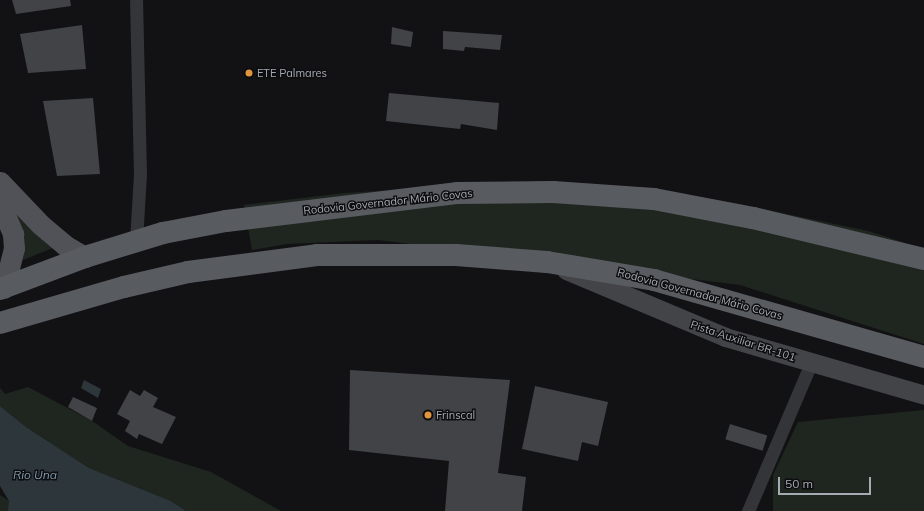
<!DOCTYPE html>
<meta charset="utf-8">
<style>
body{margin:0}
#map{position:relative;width:924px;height:511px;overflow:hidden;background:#121214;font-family:Mulish,sans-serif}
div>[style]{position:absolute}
.green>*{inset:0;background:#1f261f}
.water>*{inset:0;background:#2d363b}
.building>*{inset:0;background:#414347;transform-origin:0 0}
.minor>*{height:13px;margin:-6.5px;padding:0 6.5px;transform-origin:6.5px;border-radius:6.5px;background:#343538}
.secondary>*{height:19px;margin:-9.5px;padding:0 9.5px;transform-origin:9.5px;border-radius:9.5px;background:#424448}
.primary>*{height:21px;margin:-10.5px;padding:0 10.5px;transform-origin:10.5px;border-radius:10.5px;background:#505257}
.trunk>*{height:22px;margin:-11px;padding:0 11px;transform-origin:11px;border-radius:11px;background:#585b60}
.dots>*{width:11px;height:11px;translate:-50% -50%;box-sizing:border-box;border:2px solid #0d0d0f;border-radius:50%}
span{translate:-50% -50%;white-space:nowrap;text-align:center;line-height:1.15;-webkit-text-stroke:3px #0d0d0f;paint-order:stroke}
.poi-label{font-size:11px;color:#a5abb3}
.left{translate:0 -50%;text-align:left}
.street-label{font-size:11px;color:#a5abb3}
.water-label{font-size:12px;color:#7e9cac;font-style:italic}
.scale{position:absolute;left:778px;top:477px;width:93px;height:18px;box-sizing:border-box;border:2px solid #a5abb3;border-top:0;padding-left:5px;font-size:12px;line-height:14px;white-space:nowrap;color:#a5abb3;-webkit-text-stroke:3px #0d0d0f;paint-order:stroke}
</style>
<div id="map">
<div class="green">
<i style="clip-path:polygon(544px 181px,646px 188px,740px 204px,868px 231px,924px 249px,924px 344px,740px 285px,378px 240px,287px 244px,252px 250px,244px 205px,344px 193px)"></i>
<i style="clip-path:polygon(6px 198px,60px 245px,23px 260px,25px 237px)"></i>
<i style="clip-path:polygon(28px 387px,92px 421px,128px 446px,211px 472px,281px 511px,186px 511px,171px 501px,89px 468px,26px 427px,0 406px,0 388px,5px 394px)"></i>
<i style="clip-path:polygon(924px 410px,924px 511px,773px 511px,773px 475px,798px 422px)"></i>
<i style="clip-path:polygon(0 495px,9px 501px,10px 511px,0 511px)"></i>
</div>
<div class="water">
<i style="clip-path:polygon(84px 380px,101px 389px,98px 398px,81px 388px)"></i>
<i style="clip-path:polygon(0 406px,26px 427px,89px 468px,171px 501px,186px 511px,8px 511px,9px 501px,0 486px)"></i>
</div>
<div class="building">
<i style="clip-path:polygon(12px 0,70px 0,71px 6px,16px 14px)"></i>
<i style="clip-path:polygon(82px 25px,86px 69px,28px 73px,20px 34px)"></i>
<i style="clip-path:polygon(392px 27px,413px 32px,411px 47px,391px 44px)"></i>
<i style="clip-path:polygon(443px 31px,502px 35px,500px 50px,465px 47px,464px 51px,443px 49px)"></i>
<i style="clip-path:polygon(389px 93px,499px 103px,497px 130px,461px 124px,460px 129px,386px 121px)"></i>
<i style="clip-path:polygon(93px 98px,100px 174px,57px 176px,43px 101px)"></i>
<i style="clip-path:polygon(350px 370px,510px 380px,498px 473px,526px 477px,522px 511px,445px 511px,449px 461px,349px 450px)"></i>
<i style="clip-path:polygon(535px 386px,608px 402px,598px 446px,582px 442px,578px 461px,522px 449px)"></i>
<i style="clip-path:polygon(130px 390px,140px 396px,144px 390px,158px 398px,153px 407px,176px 417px,162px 444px,139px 434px,137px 439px,125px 431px,130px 421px,117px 414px)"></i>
<i style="clip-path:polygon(73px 397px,97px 408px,92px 421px,68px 407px)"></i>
<i style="left:730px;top:424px;width:39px;height:16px;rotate:17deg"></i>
</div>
<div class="minor">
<i style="left:136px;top:241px;width:67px;rotate:-86.6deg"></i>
<i style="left:140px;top:174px;width:174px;rotate:-91.3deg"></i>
<i style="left:748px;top:511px;width:161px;rotate:-66.9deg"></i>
</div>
<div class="secondary">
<i style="left:566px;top:270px;width:173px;rotate:22.8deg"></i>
<i style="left:725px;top:337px;width:207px;rotate:16.2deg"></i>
</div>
<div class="primary">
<i style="left:0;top:182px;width:59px;rotate:46.4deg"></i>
<i style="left:41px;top:225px;width:33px;rotate:40deg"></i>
<i style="left:66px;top:246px;width:22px;rotate:30deg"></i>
<i style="left:0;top:203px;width:34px;rotate:67deg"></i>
<i style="left:13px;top:234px;width:14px;rotate:86deg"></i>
<i style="left:14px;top:248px;width:41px;rotate:104deg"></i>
</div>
<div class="trunk">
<i style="left:0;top:289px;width:91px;rotate:-20.6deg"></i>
<i style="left:85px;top:257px;width:82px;rotate:-17.1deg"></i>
<i style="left:163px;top:233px;width:64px;rotate:-10.8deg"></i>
<i style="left:226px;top:221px;width:234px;rotate:-6.9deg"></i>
<i style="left:458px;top:193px;width:95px;rotate:-0.6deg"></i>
<i style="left:553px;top:192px;width:101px;rotate:4deg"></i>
<i style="left:654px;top:199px;width:101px;rotate:10.9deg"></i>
<i style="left:753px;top:218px;width:176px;rotate:13.5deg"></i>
<i style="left:0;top:323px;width:129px;rotate:-16.2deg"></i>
<i style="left:124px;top:287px;width:66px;rotate:-13.2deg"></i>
<i style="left:188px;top:272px;width:130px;rotate:-7.5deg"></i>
<i style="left:317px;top:255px;width:139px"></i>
<i style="left:456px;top:255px;width:91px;rotate:4.4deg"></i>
<i style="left:547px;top:262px;width:109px;rotate:9.5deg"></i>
<i style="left:654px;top:280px;width:281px;rotate:15.9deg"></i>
</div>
<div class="dots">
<i style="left:249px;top:73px;background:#e2953c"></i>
<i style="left:428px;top:415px;background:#e2953c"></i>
</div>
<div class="poi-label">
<span class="left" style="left:257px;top:73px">ETE Palmares</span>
<span class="left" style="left:436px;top:415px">Frinscal</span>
</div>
<div class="street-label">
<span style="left:388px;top:202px;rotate:-6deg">Rodovia Governador Mário Covas</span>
<span style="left:700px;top:294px;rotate:15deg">Rodovia Governador Mário Covas</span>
<span style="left:743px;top:341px;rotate:18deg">Pista Auxiliar BR-101</span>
</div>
<div class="water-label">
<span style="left:35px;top:475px">Rio Una</span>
</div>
<div class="scale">50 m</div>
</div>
